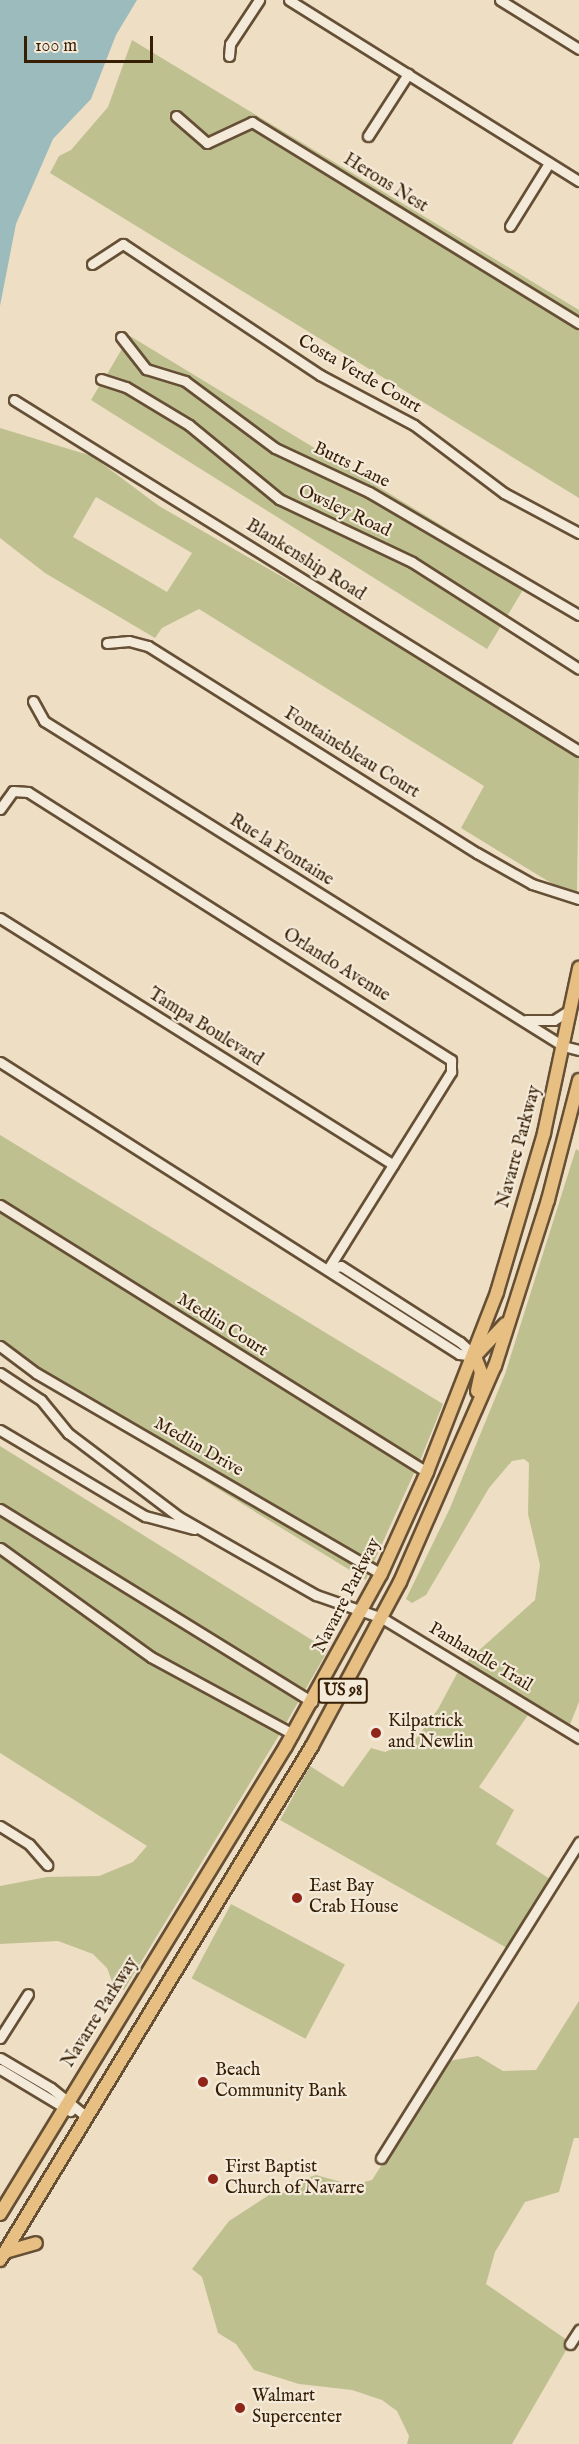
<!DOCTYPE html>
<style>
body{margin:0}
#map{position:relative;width:579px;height:2444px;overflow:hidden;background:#eedec4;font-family:"IM FELL English",serif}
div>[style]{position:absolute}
.green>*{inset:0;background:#bfc090;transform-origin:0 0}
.water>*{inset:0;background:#9cbbbc}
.roads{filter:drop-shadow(2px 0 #654f35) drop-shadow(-2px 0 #654f35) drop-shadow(0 2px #654f35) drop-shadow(0 -2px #654f35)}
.minor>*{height:9px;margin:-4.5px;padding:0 4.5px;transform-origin:4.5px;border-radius:4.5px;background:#f4ead9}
.highway>*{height:12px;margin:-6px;padding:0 6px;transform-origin:6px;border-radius:6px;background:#e7bf82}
.dots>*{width:16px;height:16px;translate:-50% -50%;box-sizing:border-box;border:3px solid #f4ead9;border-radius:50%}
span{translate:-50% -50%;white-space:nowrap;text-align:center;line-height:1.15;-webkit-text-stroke:4.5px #f4ead9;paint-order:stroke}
.shield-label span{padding:2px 4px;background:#f4ead9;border:2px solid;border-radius:4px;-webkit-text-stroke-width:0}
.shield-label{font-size:16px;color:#371f05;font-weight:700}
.street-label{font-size:18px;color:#371f05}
.poi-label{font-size:18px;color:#371f05}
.left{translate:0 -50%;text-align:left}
.scale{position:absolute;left:24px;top:36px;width:129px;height:27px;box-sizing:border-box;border:3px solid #371f05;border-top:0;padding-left:8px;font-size:18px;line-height:21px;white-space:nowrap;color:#371f05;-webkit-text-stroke:4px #f4ead9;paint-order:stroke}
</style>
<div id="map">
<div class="green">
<i style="clip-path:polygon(132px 40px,579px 310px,579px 318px,254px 118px,207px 138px,175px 110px,169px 115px,209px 147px,252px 127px,579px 328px,579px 498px,50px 173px,59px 156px,71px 150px,108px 107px)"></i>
<i style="clip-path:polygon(130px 336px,530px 579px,529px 580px,372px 488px,277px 444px,187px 378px,149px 366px,128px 339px)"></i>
<i style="clip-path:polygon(123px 347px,142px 372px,183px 385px,273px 452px,367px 496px,524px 588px,506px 618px,415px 559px,281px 495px,192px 421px,128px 383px,106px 376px)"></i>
<i style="clip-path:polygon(101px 383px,125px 391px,187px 428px,277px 503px,410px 566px,501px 626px,487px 649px,91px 400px)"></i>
<i style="clip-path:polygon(evenodd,0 428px,92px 456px,159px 506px,406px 648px,579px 756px,577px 894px,561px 889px,461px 828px,484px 786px,199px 609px,162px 628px,155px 638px,45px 573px,0 538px,0 428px,96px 497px,192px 553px,167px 592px,73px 537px,96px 497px)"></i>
<i style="clip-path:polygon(0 1135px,443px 1404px,419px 1463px,0 1200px)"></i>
<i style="clip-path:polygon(576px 1149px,579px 1151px,579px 1702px,569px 1727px,466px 1662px,535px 1600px,540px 1565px,528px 1514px,529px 1463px,524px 1459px,512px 1461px,489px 1488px,426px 1595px,412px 1603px,406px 1599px,450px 1508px,505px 1374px)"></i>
<i style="clip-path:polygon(0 1211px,415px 1471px,373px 1564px,39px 1369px,0 1340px)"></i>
<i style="clip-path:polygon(44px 1382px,318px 1540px,369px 1572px,366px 1580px)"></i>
<i style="clip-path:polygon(0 1446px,328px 1650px,285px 1725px,153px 1653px,0 1543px)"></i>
<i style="clip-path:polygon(0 1553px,149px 1661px,281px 1732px,124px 1990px,114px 1987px,107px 1968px,93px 1954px,58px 1941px,0 1944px,0 1886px,47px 1877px,99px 1876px,133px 1862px,147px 1846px,0 1753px)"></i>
<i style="clip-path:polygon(460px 1668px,530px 1712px,479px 1787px,514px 1810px,496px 1844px,550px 1879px,507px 1948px,280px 1820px,310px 1766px,343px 1787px,371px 1748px,385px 1752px,416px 1739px,438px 1709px)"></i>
<i style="left:231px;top:1904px;width:129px;height:84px;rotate:28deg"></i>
<i style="clip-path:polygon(579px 2001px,579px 2138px,574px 2138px,559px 2192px,525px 2202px,495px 2252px,486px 2284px,567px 2340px,564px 2345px,568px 2347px,512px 2444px,407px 2444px,409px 2436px,397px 2411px,382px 2400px,352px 2390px,299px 2384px,254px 2370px,236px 2344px,218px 2333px,202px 2277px,192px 2269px,229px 2221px,272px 2193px,295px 2192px,304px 2179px,316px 2175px,352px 2185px,372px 2180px,448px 2061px,478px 2056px,503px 2071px,536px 2070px)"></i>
</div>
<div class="water">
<i style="clip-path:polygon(0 0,137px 0,116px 35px,91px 99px,53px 139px,16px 224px,0 306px)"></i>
</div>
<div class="roads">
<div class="minor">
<i style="left:289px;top:0;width:342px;rotate:32deg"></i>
<i style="left:500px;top:0;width:93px;rotate:31.8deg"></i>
<i style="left:229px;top:56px;width:12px;rotate:-85deg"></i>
<i style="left:230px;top:44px;width:53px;rotate:-56.6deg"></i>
<i style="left:176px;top:116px;width:41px;rotate:41.1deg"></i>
<i style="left:207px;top:143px;width:50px;rotate:-25deg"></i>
<i style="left:252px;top:122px;width:384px;rotate:31.6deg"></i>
<i style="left:368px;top:136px;width:74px;rotate:-57.2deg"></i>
<i style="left:510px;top:226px;width:74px;rotate:-58.2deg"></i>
<i style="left:92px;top:264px;width:37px;rotate:-33deg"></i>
<i style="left:123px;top:244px;width:237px;rotate:33.6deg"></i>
<i style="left:320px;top:375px;width:106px;rotate:28deg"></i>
<i style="left:414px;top:425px;width:113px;rotate:37.1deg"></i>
<i style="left:504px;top:493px;width:85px;rotate:28.1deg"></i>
<i style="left:121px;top:337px;width:41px;rotate:52deg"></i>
<i style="left:146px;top:369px;width:41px;rotate:17.1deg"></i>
<i style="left:185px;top:381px;width:112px;rotate:36.7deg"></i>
<i style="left:275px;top:448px;width:104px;rotate:25.1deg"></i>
<i style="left:369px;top:492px;width:243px;rotate:30.4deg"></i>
<i style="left:101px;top:379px;width:26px;rotate:18deg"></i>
<i style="left:126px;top:387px;width:74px;rotate:31.1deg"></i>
<i style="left:189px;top:425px;width:117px;rotate:39.4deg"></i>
<i style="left:279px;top:499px;width:147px;rotate:25.3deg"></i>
<i style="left:412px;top:562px;width:198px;rotate:32.6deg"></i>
<i style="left:14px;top:400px;width:665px;rotate:31.85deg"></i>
<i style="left:107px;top:643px;width:22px;rotate:-5deg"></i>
<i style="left:129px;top:641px;width:20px;rotate:15deg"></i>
<i style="left:148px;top:646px;width:389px;rotate:32.2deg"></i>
<i style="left:477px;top:853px;width:63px;rotate:29.4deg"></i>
<i style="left:532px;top:884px;width:49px;rotate:17.7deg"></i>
<i style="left:33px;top:701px;width:23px;rotate:61deg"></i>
<i style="left:44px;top:721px;width:612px;rotate:32.05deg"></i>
<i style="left:563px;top:1046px;width:16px;rotate:14deg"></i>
<i style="left:0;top:809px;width:22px;rotate:-54deg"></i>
<i style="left:13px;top:791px;width:15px;rotate:4deg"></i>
<i style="left:28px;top:792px;width:501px;rotate:32.36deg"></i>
<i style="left:451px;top:1060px;width:12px;rotate:90deg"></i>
<i style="left:451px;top:1072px;width:232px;rotate:122deg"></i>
<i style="left:0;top:918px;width:464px;rotate:32.1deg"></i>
<i style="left:526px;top:1020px;width:28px"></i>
<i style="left:554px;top:1020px;width:19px;rotate:-32deg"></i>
<i style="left:0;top:1062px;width:544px;rotate:32.46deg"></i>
<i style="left:459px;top:1354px;width:16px;rotate:7deg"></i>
<i style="left:0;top:1205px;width:504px;rotate:32.02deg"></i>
<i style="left:328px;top:1269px;width:13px;rotate:-13deg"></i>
<i style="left:341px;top:1266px;width:141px;rotate:32.6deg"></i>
<i style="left:460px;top:1342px;width:21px;rotate:43deg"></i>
<i style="left:0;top:1346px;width:45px;rotate:36.9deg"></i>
<i style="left:36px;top:1373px;width:399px;rotate:30.2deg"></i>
<i style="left:0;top:1373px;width:49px;rotate:33.4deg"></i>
<i style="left:41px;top:1400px;width:43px;rotate:50.7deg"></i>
<i style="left:68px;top:1433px;width:139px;rotate:37.1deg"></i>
<i style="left:179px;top:1517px;width:158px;rotate:29.7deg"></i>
<i style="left:316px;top:1595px;width:70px;rotate:19.2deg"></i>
<i style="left:382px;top:1618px;width:231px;rotate:31.3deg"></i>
<i style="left:0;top:1430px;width:169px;rotate:30.7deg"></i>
<i style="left:145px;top:1516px;width:51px;rotate:14.9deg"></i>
<i style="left:0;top:1509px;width:367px;rotate:31.7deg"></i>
<i style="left:0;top:1548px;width:186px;rotate:35.8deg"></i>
<i style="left:151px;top:1657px;width:162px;rotate:28.5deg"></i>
<i style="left:0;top:1826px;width:34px;rotate:32deg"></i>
<i style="left:29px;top:1844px;width:28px;rotate:49deg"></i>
<i style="left:0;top:2038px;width:52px;rotate:-57.5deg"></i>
<i style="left:0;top:2058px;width:59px;rotate:30.5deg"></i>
<i style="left:51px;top:2088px;width:46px;rotate:38.9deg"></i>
<i style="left:0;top:2069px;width:82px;rotate:31deg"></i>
<i style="left:381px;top:2158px;width:373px;rotate:-57.9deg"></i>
<i style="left:570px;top:2344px;width:17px;rotate:-57deg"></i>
</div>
<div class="highway">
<i style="left:477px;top:1391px;width:19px;rotate:-78deg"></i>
<i style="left:481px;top:1372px;width:17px;rotate:-111deg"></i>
<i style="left:475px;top:1356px;width:44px;rotate:-46.8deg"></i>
<i style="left:0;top:2214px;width:548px;rotate:-58.57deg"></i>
<i style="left:286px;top:1746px;width:196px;rotate:-61.1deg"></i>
<i style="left:381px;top:1574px;width:112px;rotate:-65.7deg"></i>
<i style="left:427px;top:1472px;width:193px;rotate:-68.7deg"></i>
<i style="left:497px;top:1292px;width:166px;rotate:-73.5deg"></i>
<i style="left:544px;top:1133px;width:169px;rotate:-78deg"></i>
<i style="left:5px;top:2252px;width:32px;rotate:-16deg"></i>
<i style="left:0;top:2260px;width:601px;rotate:-58.74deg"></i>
<i style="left:312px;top:1746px;width:186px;rotate:-61.8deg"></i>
<i style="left:400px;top:1582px;width:236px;rotate:-66.3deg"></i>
<i style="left:495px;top:1366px;width:174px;rotate:-72.3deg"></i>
<i style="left:548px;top:1200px;width:124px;rotate:-75.5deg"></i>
</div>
</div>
<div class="dots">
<i style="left:376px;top:1733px;background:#8f2418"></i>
<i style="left:297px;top:1898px;background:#8f2418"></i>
<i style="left:203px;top:2082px;background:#8f2418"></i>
<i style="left:213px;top:2179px;background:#8f2418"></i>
<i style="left:240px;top:2408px;background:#8f2418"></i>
</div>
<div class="shield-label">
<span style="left:343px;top:1691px">US 98</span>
</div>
<div class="street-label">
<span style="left:385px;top:184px;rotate:32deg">Herons Nest</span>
<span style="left:359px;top:375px;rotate:30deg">Costa Verde Court</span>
<span style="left:351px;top:466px;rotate:26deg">Butts Lane</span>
<span style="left:344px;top:512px;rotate:25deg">Owsley Road</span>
<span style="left:305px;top:561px;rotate:32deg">Blankenship Road</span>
<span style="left:351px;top:754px;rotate:32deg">Fontainebleau Court</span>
<span style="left:281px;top:851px;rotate:32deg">Rue la Fontaine</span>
<span style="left:336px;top:966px;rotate:32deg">Orlando Avenue</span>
<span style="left:205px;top:1028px;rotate:32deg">Tampa Boulevard</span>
<span style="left:520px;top:1147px;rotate:-75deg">Navarre Parkway</span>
<span style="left:222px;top:1326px;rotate:32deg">Medlin Court</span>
<span style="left:198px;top:1448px;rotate:30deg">Medlin Drive</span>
<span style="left:348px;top:1596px;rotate:-63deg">Navarre Parkway</span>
<span style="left:480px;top:1658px;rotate:31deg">Panhandle Trail</span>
<span style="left:101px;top:2013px;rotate:-58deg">Navarre Parkway</span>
</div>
<div class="poi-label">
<span class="left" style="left:388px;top:1733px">Kilpatrick<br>and Newlin</span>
<span class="left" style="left:309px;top:1898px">East Bay<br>Crab House</span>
<span class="left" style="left:215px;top:2082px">Beach<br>Community Bank</span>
<span class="left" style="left:225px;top:2179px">First Baptist<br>Church of Navarre</span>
<span class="left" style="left:252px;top:2408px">Walmart<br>Supercenter</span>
</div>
<div class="scale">100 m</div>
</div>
